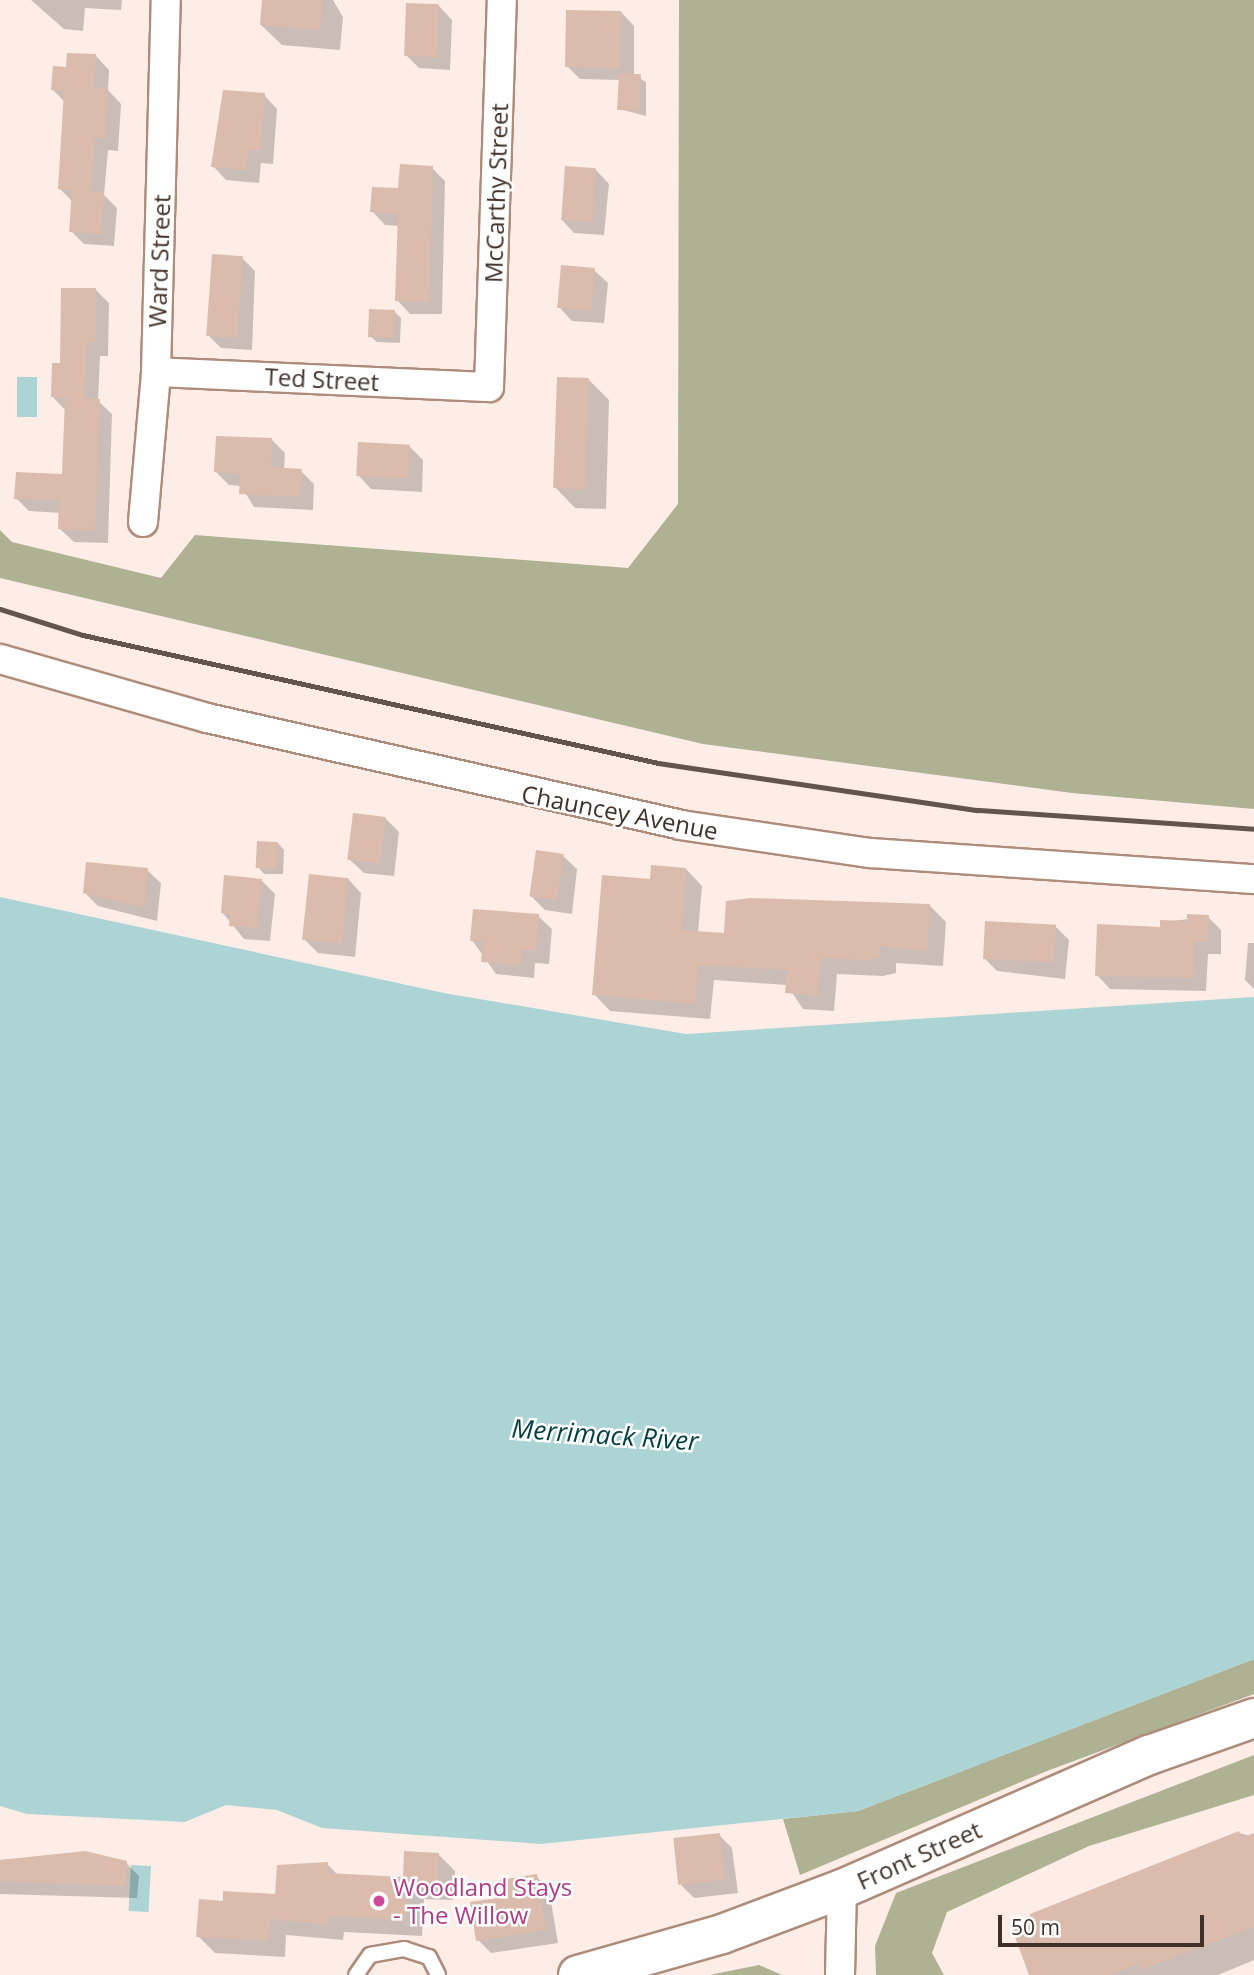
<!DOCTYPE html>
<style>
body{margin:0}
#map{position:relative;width:1254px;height:1975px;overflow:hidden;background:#fdede6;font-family:"Open Sans",sans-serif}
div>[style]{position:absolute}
.forest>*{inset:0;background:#afb193}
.water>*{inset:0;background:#acd4d5;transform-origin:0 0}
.shadow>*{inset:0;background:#0003}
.building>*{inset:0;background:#dabbac;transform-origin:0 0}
.roads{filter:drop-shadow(2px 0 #ae8c7b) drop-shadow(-2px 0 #ae8c7b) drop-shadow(0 2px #ae8c7b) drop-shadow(0 -2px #ae8c7b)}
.service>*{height:14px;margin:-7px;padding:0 7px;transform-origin:7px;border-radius:7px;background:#fff}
.minor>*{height:28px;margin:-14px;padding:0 14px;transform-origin:14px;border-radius:14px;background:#fff}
.secondary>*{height:38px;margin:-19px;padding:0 19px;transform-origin:19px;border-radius:19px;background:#fff}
.rail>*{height:5px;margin:-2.5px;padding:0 2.5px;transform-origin:2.5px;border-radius:2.5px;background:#63554e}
.dots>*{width:19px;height:19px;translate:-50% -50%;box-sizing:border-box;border:4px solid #fff;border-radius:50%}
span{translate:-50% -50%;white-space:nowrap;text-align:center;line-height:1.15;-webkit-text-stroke:5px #fff;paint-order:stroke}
.street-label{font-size:24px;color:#3f312a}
.hotel-label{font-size:24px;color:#b23c85}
.left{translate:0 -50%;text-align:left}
.water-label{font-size:26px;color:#003e41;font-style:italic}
.scale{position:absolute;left:998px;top:1915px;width:206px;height:32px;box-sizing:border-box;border:4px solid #3f312a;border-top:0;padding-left:9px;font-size:21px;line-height:24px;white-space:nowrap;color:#3f312a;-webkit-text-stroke:5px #fff;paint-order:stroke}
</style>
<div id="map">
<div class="forest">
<i style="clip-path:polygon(679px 0,1254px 0,1254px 809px,1072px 793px,703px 744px,0 578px,0 530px,12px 542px,161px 578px,195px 535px,628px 568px,678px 504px)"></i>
<i style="clip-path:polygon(1254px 1659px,1254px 1694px,1047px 1771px,800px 1875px,783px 1819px,858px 1811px)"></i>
<i style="clip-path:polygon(1254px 1755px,1254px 1795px,1089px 1846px,947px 1912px,932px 1953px,944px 1975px,876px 1975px,875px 1946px,896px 1893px)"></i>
<i style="clip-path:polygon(759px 1965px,782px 1975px,709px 1975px)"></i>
</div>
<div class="water">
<i style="left:17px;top:377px;width:20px;height:40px"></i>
<i style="clip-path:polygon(0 897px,444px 993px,686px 1034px,1254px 997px,1254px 1659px,858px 1811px,541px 1844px,322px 1828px,277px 1810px,226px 1805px,185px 1822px,27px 1814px,0 1806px)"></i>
<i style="left:131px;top:1865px;width:20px;height:46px;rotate:3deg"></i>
</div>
<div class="shadow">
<i style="clip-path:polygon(31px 0,122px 0,121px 10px,85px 8px,83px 31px,64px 29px)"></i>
<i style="clip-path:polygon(264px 0,333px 0,343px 17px,340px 50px,282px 45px,261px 25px)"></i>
<i style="clip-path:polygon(439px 6px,452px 20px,450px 70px,419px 68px,406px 55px)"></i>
<i style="clip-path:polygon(621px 12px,634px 26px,634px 75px,646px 82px,646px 116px,620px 109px,620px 80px,580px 79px,567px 66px)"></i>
<i style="clip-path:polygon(96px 56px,109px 70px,108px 90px,121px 104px,118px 151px,108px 150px,104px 195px,117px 208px,114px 246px,84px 244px,71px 231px,73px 202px,59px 188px,65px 102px,53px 90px,68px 69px)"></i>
<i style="clip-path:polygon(264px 95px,277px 109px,273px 164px,261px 163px,259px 183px,226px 180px,213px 166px)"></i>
<i style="clip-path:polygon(432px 168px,445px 181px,442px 314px,410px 314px,397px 300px,400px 226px,385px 225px,372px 211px)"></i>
<i style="clip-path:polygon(596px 170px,609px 184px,604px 235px,574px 233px,561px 219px)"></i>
<i style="clip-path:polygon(242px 258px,255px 271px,252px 350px,221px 348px,208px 335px)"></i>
<i style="clip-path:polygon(594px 270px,608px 283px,604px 323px,572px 321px,559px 307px)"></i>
<i style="clip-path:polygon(96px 290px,109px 303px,108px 356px,100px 356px,98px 401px,112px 414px,108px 543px,74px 542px,60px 529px,61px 513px,29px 511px,16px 498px,64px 476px,66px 411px,53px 397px)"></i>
<i style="clip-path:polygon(395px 312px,401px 318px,400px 343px,377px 342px,370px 336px)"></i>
<i style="clip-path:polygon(589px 380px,609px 400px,606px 509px,575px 508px,555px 487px)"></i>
<i style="clip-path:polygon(272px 440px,285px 453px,284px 470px,301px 471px,314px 484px,313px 510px,254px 507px,241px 486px,229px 485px,216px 472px)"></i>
<i style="clip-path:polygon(410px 447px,423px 460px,422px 492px,371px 489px,358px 475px)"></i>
<i style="clip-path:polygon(385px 818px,399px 832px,394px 876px,364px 873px,350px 860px)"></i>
<i style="clip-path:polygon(278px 843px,284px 850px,283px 874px,264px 874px,258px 867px)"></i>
<i style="clip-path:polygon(563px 856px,577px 869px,572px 914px,545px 910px,532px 897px)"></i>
<i style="clip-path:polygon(686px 869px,702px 886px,698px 933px,726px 935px,929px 905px,946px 922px,943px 966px,896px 963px,896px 973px,883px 976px,837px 974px,834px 1011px,803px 1009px,787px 985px,714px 980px,710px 1019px,610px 1011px,594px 994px,652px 881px)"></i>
<i style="clip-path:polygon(147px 870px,161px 883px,157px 921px,98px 906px,85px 893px)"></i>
<i style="clip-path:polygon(348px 879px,361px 893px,355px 957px,318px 953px,304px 939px)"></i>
<i style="clip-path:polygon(261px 880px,275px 894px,270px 941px,244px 939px,222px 912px)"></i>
<i style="clip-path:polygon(538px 916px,552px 929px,549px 964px,535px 963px,534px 978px,496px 974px,472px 940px)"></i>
<i style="clip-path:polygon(1208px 917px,1221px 930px,1221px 954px,1208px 954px,1206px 991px,1110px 989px,1097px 975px,1162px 929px,1162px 922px)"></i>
<i style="clip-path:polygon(1055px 926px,1069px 940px,1065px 979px,997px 971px,984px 958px)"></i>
<i style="clip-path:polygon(1248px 943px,1254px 943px,1254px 989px,1245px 980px)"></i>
<i style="clip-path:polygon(1239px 1833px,1254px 1837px,1254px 1960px,1218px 1975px,1031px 1975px)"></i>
<i style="clip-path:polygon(719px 1835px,732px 1848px,738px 1893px,694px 1898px,681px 1885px)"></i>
<i style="clip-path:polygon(85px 1853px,126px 1863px,139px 1876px,137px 1898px,0 1894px,0 1860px)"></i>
<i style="clip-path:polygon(438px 1854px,455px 1871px,453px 1900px,424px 1899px,422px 1936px,344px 1932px,343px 1940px,286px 1935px,285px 1957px,215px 1953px,198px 1936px,224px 1902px,277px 1896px,327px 1864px,339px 1876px,405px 1879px)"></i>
<i style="clip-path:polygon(536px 1876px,549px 1890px,558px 1943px,491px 1953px,478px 1940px,505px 1899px)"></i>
</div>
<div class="building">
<i style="clip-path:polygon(262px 0,323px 0,320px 30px,260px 25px)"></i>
<i style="left:406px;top:3px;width:33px;height:53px;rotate:2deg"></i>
<i style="left:566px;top:10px;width:55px;height:57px;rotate:1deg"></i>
<i style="clip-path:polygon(67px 53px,96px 54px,94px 88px,108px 89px,105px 138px,95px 137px,91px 191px,58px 189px,64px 91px,51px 90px,53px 66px,66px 67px)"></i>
<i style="left:619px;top:73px;width:22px;height:37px;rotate:3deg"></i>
<i style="clip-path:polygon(223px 90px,265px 93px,260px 151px,248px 150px,246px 170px,211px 167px)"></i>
<i style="clip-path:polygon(400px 164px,433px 166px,429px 302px,395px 301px,398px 214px,370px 212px,372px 187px,398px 188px)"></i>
<i style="left:565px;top:166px;width:31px;height:54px;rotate:4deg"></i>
<i style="left:72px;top:190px;width:32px;height:42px;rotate:4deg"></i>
<i style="left:212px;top:254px;width:31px;height:82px;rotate:4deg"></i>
<i style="left:561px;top:265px;width:34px;height:43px;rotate:5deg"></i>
<i style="clip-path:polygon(61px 288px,96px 288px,96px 343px,87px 343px,84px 398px,100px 399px,95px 531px,58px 529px,59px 500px,14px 499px,16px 472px,62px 474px,65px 398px,51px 397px,52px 363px,60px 363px)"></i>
<i style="left:369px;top:309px;width:26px;height:28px;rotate:2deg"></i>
<i style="left:557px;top:377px;width:32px;height:111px;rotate:2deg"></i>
<i style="clip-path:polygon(216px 436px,272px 438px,271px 467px,302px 469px,300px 497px,239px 494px,240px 474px,214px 472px)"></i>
<i style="left:358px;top:442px;width:52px;height:34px;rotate:3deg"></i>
<i style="left:353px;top:813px;width:33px;height:47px;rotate:7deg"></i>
<i style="left:257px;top:841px;width:21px;height:27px;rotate:3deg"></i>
<i style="left:536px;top:850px;width:28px;height:47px;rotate:8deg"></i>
<i style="clip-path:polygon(86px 862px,148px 868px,144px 908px,83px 893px)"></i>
<i style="clip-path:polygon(651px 865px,686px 868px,682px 930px,724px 933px,726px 901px,751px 898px,930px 904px,927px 951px,880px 947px,880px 957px,866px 960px,821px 958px,818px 996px,785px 993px,787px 970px,698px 965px,695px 1004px,592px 995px,602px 875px,650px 879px)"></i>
<i style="left:309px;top:874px;width:40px;height:66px;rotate:6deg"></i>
<i style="clip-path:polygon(224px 875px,262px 879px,257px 928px,229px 926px,230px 914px,221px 913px)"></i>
<i style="clip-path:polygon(473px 909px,539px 914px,536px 952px,522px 950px,521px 965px,481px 962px,483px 941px,470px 941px)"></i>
<i style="clip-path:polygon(1187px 914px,1209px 915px,1208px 941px,1195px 941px,1193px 978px,1095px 976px,1097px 924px,1160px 927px,1160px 920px,1187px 921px)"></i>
<i style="left:985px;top:921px;width:71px;height:38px;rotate:3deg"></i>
<i style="clip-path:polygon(1239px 1831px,1242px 1838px,1254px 1833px,1254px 1927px,1140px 1970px,1138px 1964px,1110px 1975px,1029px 1975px,1012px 1929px,1031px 1920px,1030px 1914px)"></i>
<i style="left:720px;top:1833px;width:47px;height:47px;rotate:84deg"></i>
<i style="clip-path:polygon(85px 1851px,127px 1861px,125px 1886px,0 1881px,0 1860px)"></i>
<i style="clip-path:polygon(404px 1851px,439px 1853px,437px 1884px,407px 1883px,406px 1920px,328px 1916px,327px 1925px,270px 1919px,269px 1941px,196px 1937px,199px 1899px,223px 1901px,223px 1891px,275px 1894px,277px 1865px,328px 1862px,327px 1873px,403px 1877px)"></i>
<i style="clip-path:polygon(537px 1874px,546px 1930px,476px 1941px,470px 1902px,503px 1897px,500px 1880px)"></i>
</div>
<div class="roads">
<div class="service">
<i style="left:356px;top:1975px;width:24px;rotate:-55deg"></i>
<i style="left:370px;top:1955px;width:35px;rotate:-10deg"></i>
<i style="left:404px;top:1949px;width:26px;rotate:18deg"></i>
<i style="left:429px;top:1957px;width:20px;rotate:63deg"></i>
</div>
<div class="minor">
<i style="left:156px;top:372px;width:333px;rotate:2.6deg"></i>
<i style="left:489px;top:387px;width:387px;rotate:-88.1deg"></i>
<i style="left:143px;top:522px;width:151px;rotate:-85deg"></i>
<i style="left:156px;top:372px;width:372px;rotate:-88.5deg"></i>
<i style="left:0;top:659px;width:215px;rotate:15.9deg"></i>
<i style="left:207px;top:718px;width:485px;rotate:12.7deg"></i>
<i style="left:680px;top:825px;width:192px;rotate:8.4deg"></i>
<i style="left:870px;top:853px;width:385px;rotate:3.9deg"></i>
<i style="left:840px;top:1975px;width:86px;rotate:-88.7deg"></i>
</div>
<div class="secondary">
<i style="left:578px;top:1975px;width:150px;rotate:-15.9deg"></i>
<i style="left:722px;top:1934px;width:128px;rotate:-20.6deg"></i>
<i style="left:842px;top:1889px;width:335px;rotate:-23.6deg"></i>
<i style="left:1149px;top:1755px;width:111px;rotate:-19.4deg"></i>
</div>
</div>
<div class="rail">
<i style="left:0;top:609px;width:87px;rotate:17.4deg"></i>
<i style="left:83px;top:635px;width:589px;rotate:12.55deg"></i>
<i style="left:658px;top:763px;width:323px;rotate:8.4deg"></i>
<i style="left:978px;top:810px;width:277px;rotate:3.9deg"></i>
</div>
<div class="dots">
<i style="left:379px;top:1901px;background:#d1479c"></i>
</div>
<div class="street-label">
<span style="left:496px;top:193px;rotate:-88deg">McCarthy Street</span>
<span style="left:159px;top:261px;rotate:-88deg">Ward Street</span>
<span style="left:322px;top:379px;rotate:3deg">Ted Street</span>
<span style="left:620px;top:812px;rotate:11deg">Chauncey Avenue</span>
<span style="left:919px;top:1855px;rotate:-24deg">Front Street</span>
</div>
<div class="hotel-label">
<span class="left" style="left:393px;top:1901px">Woodland Stays<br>- The Willow</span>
</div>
<div class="water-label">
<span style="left:605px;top:1435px;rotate:4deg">Merrimack River</span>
</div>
<div class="scale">50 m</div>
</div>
